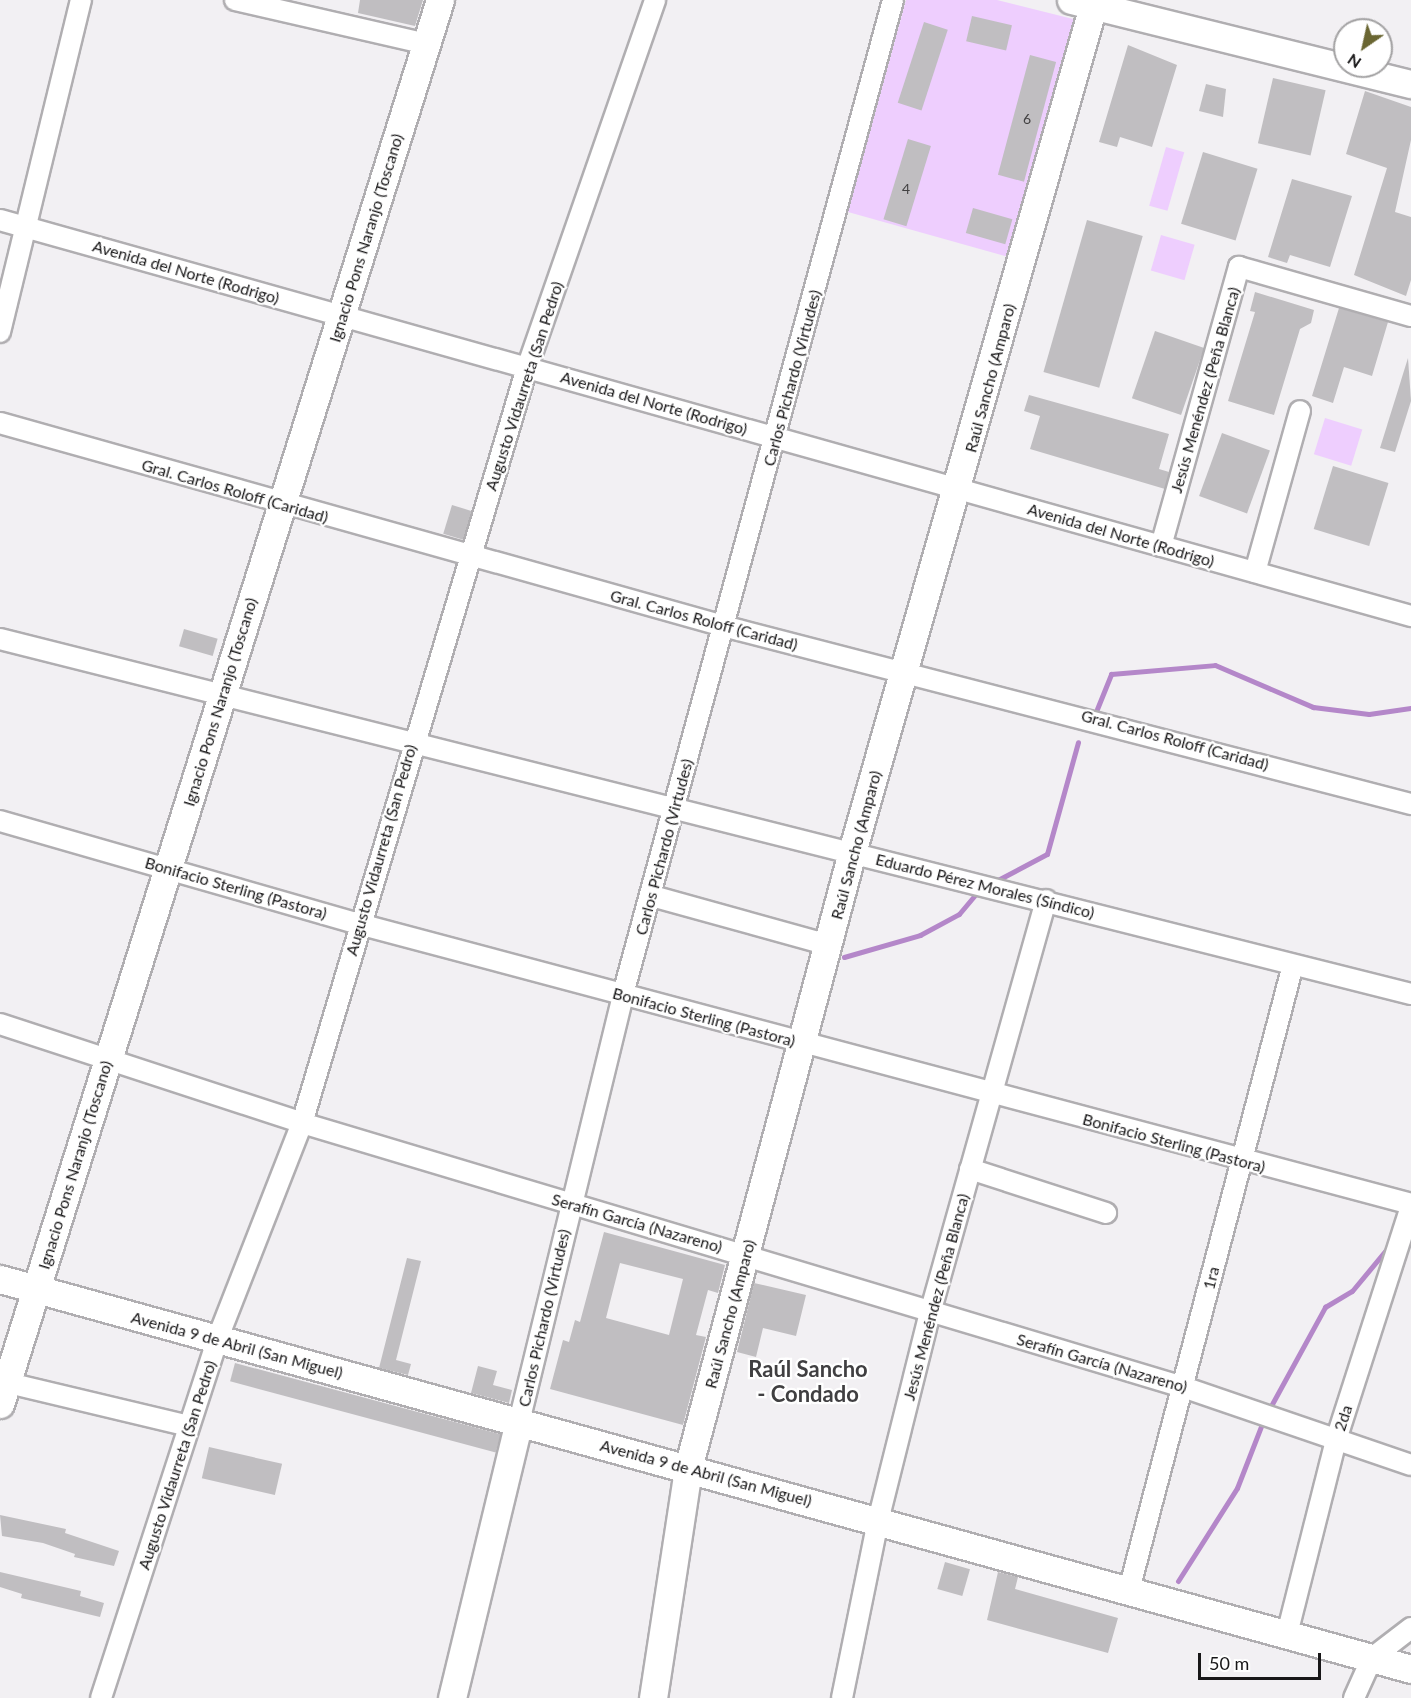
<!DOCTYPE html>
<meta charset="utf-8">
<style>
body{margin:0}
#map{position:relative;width:1411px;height:1698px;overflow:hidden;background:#f2f0f3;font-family:Lato,sans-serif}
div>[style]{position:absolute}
.green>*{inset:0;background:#eecefe;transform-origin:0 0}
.stream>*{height:5px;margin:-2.5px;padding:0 2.5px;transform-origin:2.5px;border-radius:2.5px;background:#b487c9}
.building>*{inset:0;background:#c0bec1;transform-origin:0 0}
.roads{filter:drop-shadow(2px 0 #b0aeb1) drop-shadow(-2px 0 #b0aeb1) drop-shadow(0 2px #b0aeb1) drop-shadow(0 -2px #b0aeb1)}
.street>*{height:20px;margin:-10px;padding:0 10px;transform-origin:10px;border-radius:10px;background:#fff}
.secondary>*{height:27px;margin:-13.5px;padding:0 13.5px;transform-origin:13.5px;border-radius:13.5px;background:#fff}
span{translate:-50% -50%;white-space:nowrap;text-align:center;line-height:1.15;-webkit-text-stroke:4.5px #fff;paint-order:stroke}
.number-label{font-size:14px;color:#424142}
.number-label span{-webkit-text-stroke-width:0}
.street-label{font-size:16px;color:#181718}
.district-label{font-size:22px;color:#403f41;font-weight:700}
.north{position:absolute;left:1333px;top:18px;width:60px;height:60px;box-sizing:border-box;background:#fff;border:2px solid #a3a2a3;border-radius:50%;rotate:214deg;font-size:16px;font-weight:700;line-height:24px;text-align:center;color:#181718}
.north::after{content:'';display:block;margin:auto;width:21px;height:27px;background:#6a6632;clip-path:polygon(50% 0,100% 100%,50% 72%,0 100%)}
.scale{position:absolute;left:1198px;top:1653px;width:123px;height:27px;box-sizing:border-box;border:3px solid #181718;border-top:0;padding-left:8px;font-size:18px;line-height:21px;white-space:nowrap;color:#181718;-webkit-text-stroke:4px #fff;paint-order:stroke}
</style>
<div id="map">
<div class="green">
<i style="clip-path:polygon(906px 0,997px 0,1077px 20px,1012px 258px,848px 212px)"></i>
<i style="left:1166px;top:147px;width:19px;height:61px;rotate:16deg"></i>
<i style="left:1161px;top:235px;width:35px;height:37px;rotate:16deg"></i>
<i style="left:1325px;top:418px;width:39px;height:38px;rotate:17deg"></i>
</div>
<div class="stream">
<i style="left:1097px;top:709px;width:38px;rotate:-68deg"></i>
<i style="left:1111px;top:674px;width:104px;rotate:-4.9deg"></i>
<i style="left:1215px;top:665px;width:107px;rotate:23.2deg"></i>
<i style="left:1313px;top:707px;width:56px;rotate:7.1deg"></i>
<i style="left:1369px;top:714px;width:42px;rotate:-8.1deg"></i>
<i style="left:992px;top:883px;width:62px;rotate:-27.8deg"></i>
<i style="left:1047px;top:854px;width:116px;rotate:-74.5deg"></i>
<i style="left:844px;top:957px;width:79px;rotate:-16.1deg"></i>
<i style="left:920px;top:935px;width:44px;rotate:-28.3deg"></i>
<i style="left:959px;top:914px;width:31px;rotate:-50deg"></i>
<i style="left:1272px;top:1404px;width:111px;rotate:-61.3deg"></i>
<i style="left:1325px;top:1307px;width:31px;rotate:-31deg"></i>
<i style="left:1352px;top:1291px;width:53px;rotate:-50.3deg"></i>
<i style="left:1178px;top:1581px;width:110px;rotate:-57.6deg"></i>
<i style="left:1237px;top:1488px;width:69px;rotate:-68.7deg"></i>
</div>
<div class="building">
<i style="clip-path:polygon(360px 0,423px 0,415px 26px,358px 13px)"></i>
<i style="left:972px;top:16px;width:41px;height:26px;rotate:13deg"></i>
<i style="left:924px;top:22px;width:25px;height:85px;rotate:18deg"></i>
<i style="clip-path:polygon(1128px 45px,1177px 65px,1152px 147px,1120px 137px,1117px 147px,1099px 142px)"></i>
<i style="left:1030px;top:55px;width:27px;height:124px;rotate:15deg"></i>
<i style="left:1273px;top:78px;width:54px;height:67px;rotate:13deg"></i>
<i style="clip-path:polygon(1206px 84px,1226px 89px,1223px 117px,1199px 111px)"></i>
<i style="clip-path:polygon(1365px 91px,1411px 107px,1411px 140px,1395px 212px,1411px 217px,1411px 280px,1406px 296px,1354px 275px,1387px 168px,1346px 154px)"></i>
<i style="left:908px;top:139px;width:24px;height:84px;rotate:17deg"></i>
<i style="left:1203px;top:152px;width:57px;height:75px;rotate:17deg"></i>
<i style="clip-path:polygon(1292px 179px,1352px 196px,1330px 267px,1290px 255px,1287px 263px,1268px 257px)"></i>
<i style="left:973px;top:208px;width:41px;height:26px;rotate:16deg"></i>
<i style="left:1087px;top:220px;width:58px;height:158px;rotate:16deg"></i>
<i style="clip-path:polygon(1255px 292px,1314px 310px,1311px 323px,1300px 329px,1274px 415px,1228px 401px,1255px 312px,1250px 311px)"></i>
<i style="clip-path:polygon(1339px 308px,1388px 322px,1372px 376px,1344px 367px,1333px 403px,1312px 396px)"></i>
<i style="left:1155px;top:331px;width:52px;height:71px;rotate:19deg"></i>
<i style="clip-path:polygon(1408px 358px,1411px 401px,1395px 452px,1380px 448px)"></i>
<i style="clip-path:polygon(1029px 395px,1169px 434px,1159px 469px,1169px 472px,1165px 489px,1030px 449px,1040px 416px,1024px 411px)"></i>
<i style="left:1222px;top:433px;width:51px;height:67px;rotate:20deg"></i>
<i style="left:1333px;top:466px;width:58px;height:66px;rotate:17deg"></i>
<i style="left:452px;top:505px;width:21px;height:30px;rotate:17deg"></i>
<i style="left:184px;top:629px;width:35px;height:18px;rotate:16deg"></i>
<i style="clip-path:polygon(evenodd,604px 1232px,725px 1265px,718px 1293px,708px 1290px,696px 1335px,706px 1337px,683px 1425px,550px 1389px,563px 1340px,569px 1342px,575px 1320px,580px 1322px,604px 1232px,620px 1263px,683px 1279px,669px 1335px,606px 1318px,620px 1263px)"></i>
<i style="clip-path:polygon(407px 1258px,421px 1261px,396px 1360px,411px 1364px,408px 1375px,379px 1368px)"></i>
<i style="clip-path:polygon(754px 1283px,806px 1295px,796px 1336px,763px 1328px,756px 1357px,737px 1352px)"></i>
<i style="left:235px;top:1363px;width:275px;height:19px;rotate:15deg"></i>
<i style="clip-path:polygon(478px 1366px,497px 1371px,493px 1385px,512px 1390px,509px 1403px,471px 1393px)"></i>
<i style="left:209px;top:1447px;width:75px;height:32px;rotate:13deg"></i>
<i style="clip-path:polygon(0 1515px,66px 1529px,65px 1533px,119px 1551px,114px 1566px,74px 1557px,75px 1554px,43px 1543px,2px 1536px)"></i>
<i style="left:945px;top:1562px;width:26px;height:28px;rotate:16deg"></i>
<i style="clip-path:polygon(0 1572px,81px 1591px,80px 1596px,104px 1603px,100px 1617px,21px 1598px,22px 1594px,0 1587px)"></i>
<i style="clip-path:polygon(998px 1572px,1018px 1577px,1015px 1589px,1118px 1618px,1108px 1653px,987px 1620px)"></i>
</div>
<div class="roads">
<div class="street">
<i style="left:235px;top:0;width:197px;rotate:12.9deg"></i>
<i style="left:0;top:220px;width:1466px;rotate:15.68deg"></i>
<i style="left:0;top:332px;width:342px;rotate:-76.3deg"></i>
<i style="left:0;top:423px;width:751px;rotate:15.68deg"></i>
<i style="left:723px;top:626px;width:711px;rotate:14.51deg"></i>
<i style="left:1161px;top:546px;width:290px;rotate:-74.4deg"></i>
<i style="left:1239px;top:267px;width:179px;rotate:15.9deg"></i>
<i style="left:1255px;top:572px;width:167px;rotate:-74.4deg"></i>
<i style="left:0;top:639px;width:1455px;rotate:14.12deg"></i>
<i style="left:0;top:821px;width:373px;rotate:16deg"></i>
<i style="left:359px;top:924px;width:1089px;rotate:14.9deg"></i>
<i style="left:652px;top:896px;width:184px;rotate:15.5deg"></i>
<i style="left:0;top:1024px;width:318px;rotate:18.1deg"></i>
<i style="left:302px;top:1123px;width:920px;rotate:16.68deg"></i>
<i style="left:1183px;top:1387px;width:241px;rotate:18.9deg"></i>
<i style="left:970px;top:1169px;width:143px;rotate:17.9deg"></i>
<i style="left:0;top:1381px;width:194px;rotate:13.4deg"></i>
<i style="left:519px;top:1422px;width:440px;rotate:-76.3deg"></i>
<i style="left:623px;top:994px;width:1030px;rotate:-74.8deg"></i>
<i style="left:1129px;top:1590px;width:646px;rotate:-75.3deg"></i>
<i style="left:1287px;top:1634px;width:200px;rotate:-75.8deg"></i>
<i style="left:1336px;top:1440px;width:246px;rotate:-72.2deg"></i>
<i style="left:101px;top:1698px;width:376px;rotate:-72deg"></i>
<i style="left:217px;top:1340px;width:233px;rotate:-68.6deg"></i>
<i style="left:302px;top:1123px;width:788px;rotate:-73.41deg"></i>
<i style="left:527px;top:368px;width:390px;rotate:-70.8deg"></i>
<i style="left:842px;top:1698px;width:181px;rotate:-78.5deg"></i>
<i style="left:878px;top:1521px;width:214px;rotate:-76deg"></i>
<i style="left:930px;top:1313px;width:429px;rotate:-74.3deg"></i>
<i style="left:1354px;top:1698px;width:44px;rotate:-65.8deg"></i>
<i style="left:1372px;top:1658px;width:49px;rotate:-37.6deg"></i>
</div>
<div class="secondary">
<i style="left:1071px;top:0;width:350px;rotate:13.9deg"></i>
<i style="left:0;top:1279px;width:1464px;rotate:15.45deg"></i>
<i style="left:0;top:1404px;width:1471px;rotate:-72.6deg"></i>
<i style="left:452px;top:1698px;width:284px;rotate:-76.4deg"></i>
<i style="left:653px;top:1698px;width:233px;rotate:-81.3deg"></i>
<i style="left:688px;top:1468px;width:637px;rotate:-75.09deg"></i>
<i style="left:852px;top:852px;width:880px;rotate:-74.1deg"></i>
</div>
</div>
<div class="number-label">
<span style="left:1027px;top:119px">6</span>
<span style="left:906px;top:189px">4</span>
</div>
<div class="street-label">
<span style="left:366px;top:238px;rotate:-73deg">Ignacio Pons Naranjo (Toscano)</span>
<span style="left:186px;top:272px;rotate:16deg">Avenida del Norte (Rodrigo)</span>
<span style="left:792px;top:378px;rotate:-75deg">Carlos Pichardo (Virtudes)</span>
<span style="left:990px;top:378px;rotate:-75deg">Raúl Sancho (Amparo)</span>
<span style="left:524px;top:386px;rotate:-72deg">Augusto Vidaurreta (San Pedro)</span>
<span style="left:1205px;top:390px;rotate:-74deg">Jesús Menéndez (Peña Blanca)</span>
<span style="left:654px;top:403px;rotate:16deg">Avenida del Norte (Rodrigo)</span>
<span style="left:235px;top:491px;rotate:16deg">Gral. Carlos Roloff (Caridad)</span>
<span style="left:1121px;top:535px;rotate:16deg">Avenida del Norte (Rodrigo)</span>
<span style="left:704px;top:620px;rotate:15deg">Gral. Carlos Roloff (Caridad)</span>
<span style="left:220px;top:702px;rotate:-73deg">Ignacio Pons Naranjo (Toscano)</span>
<span style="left:1175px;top:740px;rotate:15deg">Gral. Carlos Roloff (Caridad)</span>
<span style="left:856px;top:845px;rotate:-75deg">Raúl Sancho (Amparo)</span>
<span style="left:664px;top:847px;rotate:-75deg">Carlos Pichardo (Virtudes)</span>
<span style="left:381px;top:850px;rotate:-74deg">Augusto Vidaurreta (San Pedro)</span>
<span style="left:985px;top:886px;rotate:14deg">Eduardo Pérez Morales (Síndico)</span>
<span style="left:236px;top:888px;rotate:16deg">Bonifacio Sterling (Pastora)</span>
<span style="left:704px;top:1017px;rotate:15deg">Bonifacio Sterling (Pastora)</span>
<span style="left:1174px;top:1143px;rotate:15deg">Bonifacio Sterling (Pastora)</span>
<span style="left:75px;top:1165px;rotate:-73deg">Ignacio Pons Naranjo (Toscano)</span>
<span style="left:637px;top:1223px;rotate:16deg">Serafín García (Nazareno)</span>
<span style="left:1211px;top:1278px;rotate:-76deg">1ra</span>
<span style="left:936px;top:1297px;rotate:-75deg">Jesús Menéndez (Peña Blanca)</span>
<span style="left:730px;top:1314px;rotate:-75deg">Raúl Sancho (Amparo)</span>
<span style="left:544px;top:1318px;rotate:-77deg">Carlos Pichardo (Virtudes)</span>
<span style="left:237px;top:1345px;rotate:15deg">Avenida 9 de Abril (San Miguel)</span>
<span style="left:1102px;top:1363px;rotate:16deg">Serafín García (Nazareno)</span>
<span style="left:1343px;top:1418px;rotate:-72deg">2da</span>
<span style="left:177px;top:1465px;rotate:-72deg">Augusto Vidaurreta (San Pedro)</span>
<span style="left:706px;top:1473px;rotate:15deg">Avenida 9 de Abril (San Miguel)</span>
</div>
<div class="district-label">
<span style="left:808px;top:1381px">Raúl Sancho<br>- Condado</span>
</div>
<div class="north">N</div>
<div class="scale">50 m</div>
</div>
